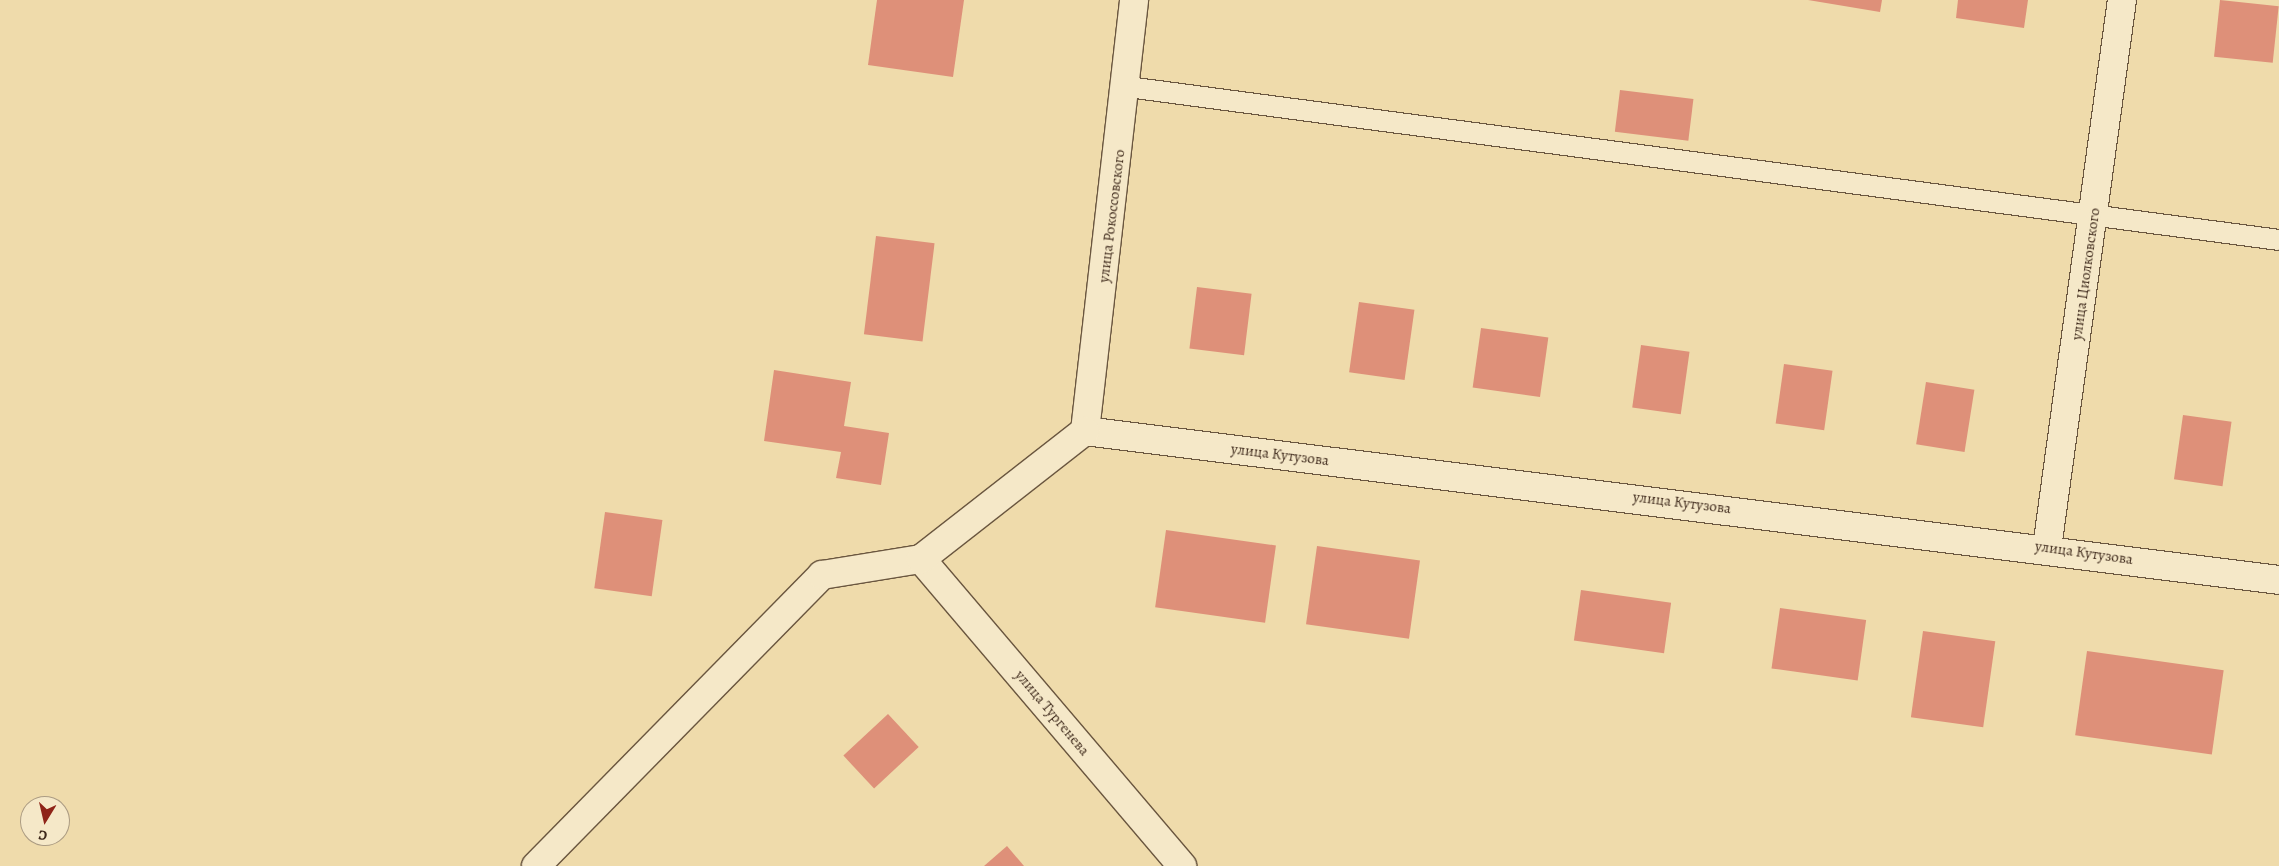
<!DOCTYPE html>
<meta charset="utf-8">
<style>
body{margin:0}
#map{position:relative;width:2279px;height:866px;overflow:hidden;background:#efdbab;font-family:Alegreya,serif}
div>[style]{position:absolute}
.building>*{inset:0;background:#de9079;transform-origin:0 0}
.roads{filter:drop-shadow(1px 0 #6a563f) drop-shadow(-1px 0 #6a563f) drop-shadow(0 1px #6a563f) drop-shadow(0 -1px #6a563f)}
.service>*{height:20px;margin:-10px;padding:0 10px;transform-origin:10px;border-radius:10px;background:#f5e8c8}
.minor>*{height:28px;margin:-14px;padding:0 14px;transform-origin:14px;border-radius:14px;background:#f5e8c8}
span{translate:-50% -50%;white-space:nowrap;text-align:center;line-height:1.15;-webkit-text-stroke:4px #f5e8c8;paint-order:stroke}
.street-label{font-size:15px;color:#3e291b}
.north{position:absolute;left:20px;top:796px;width:50px;height:50px;box-sizing:border-box;background:#f5e8c8;border:1px solid #ac9c83;border-radius:50%;rotate:189deg;font-size:14px;font-weight:700;line-height:20px;text-align:center;color:#3e291b}
.north::after{content:'';display:block;margin:auto;width:18px;height:22px;background:#8f2418;clip-path:polygon(50% 0,100% 100%,50% 72%,0 100%)}
</style>
<div id="map">
<div class="building">
<i style="clip-path:polygon(877px 0,964px 0,953px 77px,868px 65px)"></i>
<i style="clip-path:polygon(1808px 0,1882px 0,1880px 12px)"></i>
<i style="clip-path:polygon(1958px 0,2028px 0,2024px 28px,1956px 18px)"></i>
<i style="left:2220px;top:0;width:59px;height:57px;rotate:6deg"></i>
<i style="left:1620px;top:90px;width:74px;height:42px;rotate:7deg"></i>
<i style="left:876px;top:236px;width:59px;height:99px;rotate:7deg"></i>
<i style="left:1197px;top:287px;width:55px;height:62px;rotate:7deg"></i>
<i style="left:1359px;top:302px;width:56px;height:71px;rotate:8deg"></i>
<i style="left:1481px;top:328px;width:68px;height:60px;rotate:8deg"></i>
<i style="left:1641px;top:345px;width:49px;height:63px;rotate:8deg"></i>
<i style="left:1784px;top:364px;width:49px;height:60px;rotate:8deg"></i>
<i style="clip-path:polygon(774px 370px,851px 382px,844px 426px,889px 433px,881px 485px,836px 478px,841px 452px,764px 441px)"></i>
<i style="left:1926px;top:382px;width:49px;height:63px;rotate:9deg"></i>
<i style="left:2183px;top:415px;width:49px;height:65px;rotate:8deg"></i>
<i style="left:605px;top:512px;width:58px;height:77px;rotate:8deg"></i>
<i style="left:1166px;top:530px;width:111px;height:78px;rotate:8deg"></i>
<i style="left:1317px;top:546px;width:104px;height:79px;rotate:8deg"></i>
<i style="left:1581px;top:590px;width:91px;height:51px;rotate:8deg"></i>
<i style="left:1780px;top:608px;width:87px;height:61px;rotate:8deg"></i>
<i style="left:1923px;top:631px;width:73px;height:87px;rotate:8deg"></i>
<i style="left:2087px;top:651px;width:138px;height:85px;rotate:8deg"></i>
<i style="left:888px;top:714px;width:45px;height:61px;rotate:47deg"></i>
<i style="clip-path:polygon(1007px 846px,1024px 866px,984px 866px)"></i>
</div>
<div class="roads">
<div class="service">
<i style="left:1128px;top:87px;width:1161px;rotate:7.57deg"></i>
</div>
<div class="minor">
<i style="left:1085px;top:431px;width:1203px;rotate:7.11deg"></i>
<i style="left:1085px;top:431px;width:434px;rotate:-83.5deg"></i>
<i style="left:2047px;top:548px;width:553px;rotate:-82.21deg"></i>
<i style="left:921px;top:559px;width:403px;rotate:49.6deg"></i>
<i style="left:536px;top:866px;width:408px;rotate:-45.5deg"></i>
<i style="left:822px;top:575px;width:100px;rotate:-9.2deg"></i>
<i style="left:921px;top:559px;width:208px;rotate:-38deg"></i>
</div>
</div>
<div class="street-label">
<span style="left:1112px;top:216px;rotate:-83deg">улица Рокоссовского</span>
<span style="left:2086px;top:274px;rotate:-82deg">улица Циолковского</span>
<span style="left:1280px;top:455px;rotate:7deg">улица Кутузова</span>
<span style="left:1682px;top:503px;rotate:7deg">улица Кутузова</span>
<span style="left:2084px;top:553px;rotate:8deg">улица Кутузова</span>
<span style="left:1052px;top:713px;rotate:50deg">улица Тургенева</span>
</div>
<div class="north">С</div>
</div>
